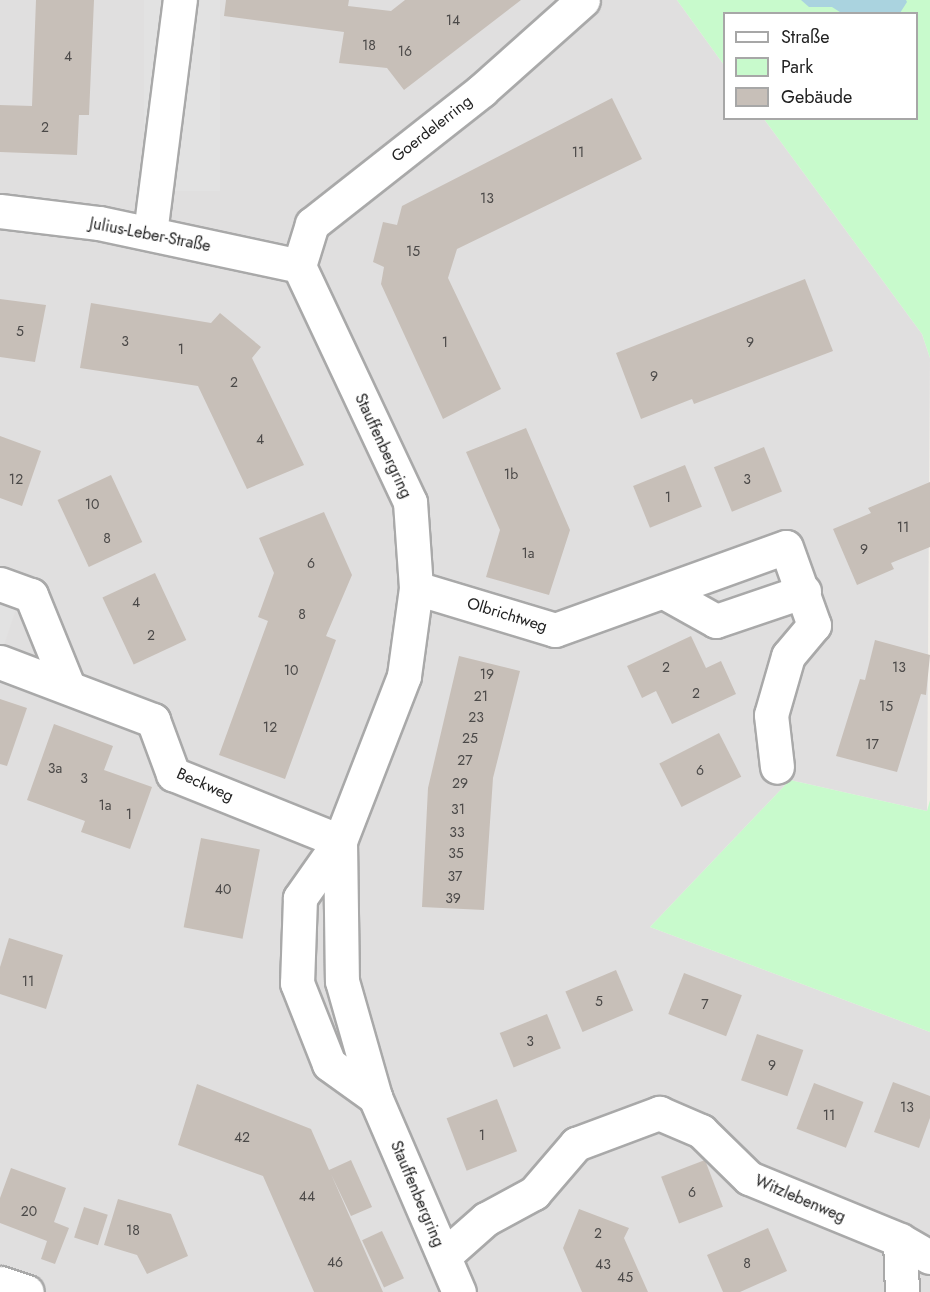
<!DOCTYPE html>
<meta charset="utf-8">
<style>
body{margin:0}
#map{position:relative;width:930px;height:1292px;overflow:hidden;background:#f2efe9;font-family:Jost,sans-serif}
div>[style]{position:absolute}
.residential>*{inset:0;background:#e0dfdf}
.park>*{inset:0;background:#c8facc}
.parking>*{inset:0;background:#e2e2e2;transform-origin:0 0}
.water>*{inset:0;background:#aad3df}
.building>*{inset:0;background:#c7bfb8;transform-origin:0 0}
.roads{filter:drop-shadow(2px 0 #a9a9a9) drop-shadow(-2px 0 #a9a9a9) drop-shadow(0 2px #a9a9a9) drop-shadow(0 -2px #a9a9a9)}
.minor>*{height:33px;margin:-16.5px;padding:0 16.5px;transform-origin:16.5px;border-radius:16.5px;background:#fff}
span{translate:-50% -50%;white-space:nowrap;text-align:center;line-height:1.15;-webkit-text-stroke:4.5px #fff;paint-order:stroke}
.number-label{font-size:14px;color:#4b4948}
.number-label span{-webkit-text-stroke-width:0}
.street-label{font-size:16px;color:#222}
.legend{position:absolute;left:723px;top:12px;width:195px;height:108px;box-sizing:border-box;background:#fff;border:2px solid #a7a7a7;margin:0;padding:8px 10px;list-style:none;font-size:18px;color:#222}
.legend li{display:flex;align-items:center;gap:12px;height:30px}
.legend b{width:30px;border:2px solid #a7a7a7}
</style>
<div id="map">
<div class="residential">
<i style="clip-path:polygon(0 0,677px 0,724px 65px,724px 118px,764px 119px,922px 334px,930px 358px,927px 811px,790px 780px,650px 927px,930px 1032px,930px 1292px,0 1292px)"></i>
</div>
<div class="park">
<i style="clip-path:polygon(677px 0,930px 0,930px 358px,922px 334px,764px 119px,916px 118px,916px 14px,724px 14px,724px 65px)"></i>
<i style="clip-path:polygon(790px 780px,927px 811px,930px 800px,930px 1032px,650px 927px)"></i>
</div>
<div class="parking">
<i style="left:144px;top:0;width:76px;height:191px"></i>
<i style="left:769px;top:558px;width:29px;height:61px;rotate:68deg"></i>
<i style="clip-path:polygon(0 600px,17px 606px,1px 654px,0 654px)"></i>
</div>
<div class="water">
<i style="clip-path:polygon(801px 0,906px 0,907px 2px,900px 13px,843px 14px,832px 7px,809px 7px)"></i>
</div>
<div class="building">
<i style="clip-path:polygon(36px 0,94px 0,89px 115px,79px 115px,77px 155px,0 152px,0 105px,32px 106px)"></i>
<i style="clip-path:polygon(226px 0,349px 0,348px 6px,391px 11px,405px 0,521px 0,404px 90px,387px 68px,339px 63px,344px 32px,224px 16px)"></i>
<i style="clip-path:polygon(612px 98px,642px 159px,457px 249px,448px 278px,501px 389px,443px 419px,381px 284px,384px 267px,373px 262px,383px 222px,397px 225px,402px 206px)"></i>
<i style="clip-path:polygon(805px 279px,833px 351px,694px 404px,692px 399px,641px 419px,616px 353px)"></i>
<i style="clip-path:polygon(0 299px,46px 305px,35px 362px,0 357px)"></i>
<i style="clip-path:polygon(91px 303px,211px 323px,220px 313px,261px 347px,252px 358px,304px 465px,247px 489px,198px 386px,80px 368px)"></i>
<i style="clip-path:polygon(526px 428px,570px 530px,549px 595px,486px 577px,500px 530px,466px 452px)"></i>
<i style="clip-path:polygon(0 436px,41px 451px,22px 506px,0 498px)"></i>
<i style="left:764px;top:447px;width:48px;height:54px;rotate:68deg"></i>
<i style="left:685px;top:465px;width:45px;height:56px;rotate:68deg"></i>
<i style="left:111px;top:475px;width:74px;height:59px;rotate:65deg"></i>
<i style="clip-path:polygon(930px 482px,930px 547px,891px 563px,894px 569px,857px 585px,833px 529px,871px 513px,868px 508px)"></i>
<i style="clip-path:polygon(324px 512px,352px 575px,326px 636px,336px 640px,285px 779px,219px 755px,268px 621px,258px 617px,274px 573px,259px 538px)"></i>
<i style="left:155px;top:573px;width:74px;height:58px;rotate:65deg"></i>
<i style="clip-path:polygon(691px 636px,706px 668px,721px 661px,736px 694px,672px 724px,656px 691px,642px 698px,627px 666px)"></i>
<i style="clip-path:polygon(875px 640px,930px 655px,926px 695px,921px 694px,897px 772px,836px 756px,860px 679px,865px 680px)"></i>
<i style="clip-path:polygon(459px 656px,520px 671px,493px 778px,484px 910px,422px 907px,428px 788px)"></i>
<i style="clip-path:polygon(0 699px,27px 708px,7px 766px,0 764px)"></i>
<i style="clip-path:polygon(54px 724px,113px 746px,104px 770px,152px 787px,130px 849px,81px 832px,85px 821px,27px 800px)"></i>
<i style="left:719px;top:733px;width:49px;height:67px;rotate:63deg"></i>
<i style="left:201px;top:838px;width:60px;height:91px;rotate:11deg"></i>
<i style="clip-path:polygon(9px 938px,63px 955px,46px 1009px,0 994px,0 967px)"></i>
<i style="left:616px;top:970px;width:44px;height:55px;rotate:67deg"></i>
<i style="left:684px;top:973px;width:62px;height:44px;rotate:21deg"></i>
<i style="left:547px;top:1014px;width:37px;height:51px;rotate:68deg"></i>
<i style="left:757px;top:1034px;width:49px;height:49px;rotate:19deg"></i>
<i style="clip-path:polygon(893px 1082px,930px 1096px,930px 1118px,919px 1148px,874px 1132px)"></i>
<i style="left:814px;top:1083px;width:53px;height:49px;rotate:21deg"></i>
<i style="clip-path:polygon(197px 1084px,311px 1129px,329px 1170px,351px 1160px,372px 1207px,351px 1216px,331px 1174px,383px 1292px,314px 1292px,263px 1176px,178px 1145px)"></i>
<i style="left:497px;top:1099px;width:56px;height:54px;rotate:69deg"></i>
<i style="left:705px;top:1160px;width:50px;height:47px;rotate:69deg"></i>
<i style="clip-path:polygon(11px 1168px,66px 1188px,54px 1222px,69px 1228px,55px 1264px,41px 1259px,47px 1241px,0 1223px,0 1198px)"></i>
<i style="clip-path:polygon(118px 1199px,171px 1214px,188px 1256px,147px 1274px,137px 1255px,104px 1245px)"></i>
<i style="left:84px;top:1207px;width:25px;height:32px;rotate:18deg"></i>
<i style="clip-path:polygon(579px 1209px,629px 1228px,624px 1238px,648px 1292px,582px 1292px,563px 1248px)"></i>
<i style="clip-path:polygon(768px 1228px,787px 1271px,740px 1292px,723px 1292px,707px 1255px)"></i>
<i style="left:382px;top:1231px;width:52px;height:22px;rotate:65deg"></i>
</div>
<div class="roads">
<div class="minor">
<i style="left:0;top:211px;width:100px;rotate:6.9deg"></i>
<i style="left:99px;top:223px;width:205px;rotate:12.1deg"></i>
<i style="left:150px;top:233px;width:235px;rotate:-82.7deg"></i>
<i style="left:299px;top:266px;width:261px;rotate:64.8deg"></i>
<i style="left:410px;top:502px;width:86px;rotate:86deg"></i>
<i style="left:416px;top:588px;width:89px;rotate:97.8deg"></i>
<i style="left:404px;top:676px;width:177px;rotate:111.2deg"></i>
<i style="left:340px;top:841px;width:70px;rotate:125.1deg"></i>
<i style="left:300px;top:898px;width:85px;rotate:92deg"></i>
<i style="left:297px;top:983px;width:87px;rotate:68.4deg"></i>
<i style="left:329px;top:1064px;width:57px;rotate:35.7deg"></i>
<i style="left:299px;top:266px;width:44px;rotate:-72.8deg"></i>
<i style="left:312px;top:224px;width:216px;rotate:-38.2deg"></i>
<i style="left:482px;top:90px;width:135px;rotate:-41.7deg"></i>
<i style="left:0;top:584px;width:33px;rotate:20deg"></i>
<i style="left:31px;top:595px;width:98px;rotate:67.9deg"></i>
<i style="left:416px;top:588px;width:145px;rotate:16.8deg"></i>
<i style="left:555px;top:630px;width:245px;rotate:-19.8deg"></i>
<i style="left:786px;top:547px;width:83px;rotate:70.3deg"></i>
<i style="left:814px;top:625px;width:40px;rotate:130deg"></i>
<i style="left:788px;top:656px;width:61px;rotate:106.1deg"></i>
<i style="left:771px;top:715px;width:52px;rotate:83.4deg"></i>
<i style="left:666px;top:593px;width:57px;rotate:29.2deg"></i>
<i style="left:716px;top:621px;width:93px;rotate:-18.8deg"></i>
<i style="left:0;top:662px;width:164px;rotate:20.8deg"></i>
<i style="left:153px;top:720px;width:58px;rotate:69.7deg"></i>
<i style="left:173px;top:774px;width:180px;rotate:21.9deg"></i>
<i style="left:340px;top:841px;width:140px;rotate:89.2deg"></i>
<i style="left:342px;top:981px;width:121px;rotate:74.1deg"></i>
<i style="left:375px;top:1097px;width:212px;rotate:66.7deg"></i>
<i style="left:900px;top:1240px;width:52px;rotate:87.8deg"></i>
<i style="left:444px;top:1256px;width:56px;rotate:-41.4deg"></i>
<i style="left:486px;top:1219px;width:55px;rotate:-28.4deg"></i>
<i style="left:534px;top:1193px;width:65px;rotate:-49.4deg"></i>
<i style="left:576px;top:1144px;width:89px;rotate:-20.5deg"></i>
<i style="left:659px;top:1113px;width:46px;rotate:23.2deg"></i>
<i style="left:701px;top:1131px;width:67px;rotate:44.4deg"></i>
<i style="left:749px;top:1178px;width:163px;rotate:22.3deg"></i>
<i style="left:900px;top:1240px;width:34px;rotate:30deg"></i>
<i style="left:0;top:1283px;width:28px;rotate:18deg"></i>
</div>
</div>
<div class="number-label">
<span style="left:453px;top:20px">14</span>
<span style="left:369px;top:45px">18</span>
<span style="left:405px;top:51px">16</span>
<span style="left:68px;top:56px">4</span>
<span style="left:45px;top:127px">2</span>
<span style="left:578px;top:152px">11</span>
<span style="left:487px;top:198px">13</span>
<span style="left:413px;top:251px">15</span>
<span style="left:20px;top:331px">5</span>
<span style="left:125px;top:341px">3</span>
<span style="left:445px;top:342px">1</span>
<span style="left:750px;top:342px">9</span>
<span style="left:181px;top:349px">1</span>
<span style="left:654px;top:376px">9</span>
<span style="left:234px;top:382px">2</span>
<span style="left:260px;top:439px">4</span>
<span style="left:511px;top:474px">1b</span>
<span style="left:16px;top:479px">12</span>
<span style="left:747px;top:479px">3</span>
<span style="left:668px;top:497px">1</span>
<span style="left:92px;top:504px">10</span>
<span style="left:903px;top:527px">11</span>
<span style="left:107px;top:538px">8</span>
<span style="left:864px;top:549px">9</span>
<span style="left:528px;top:553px">1a</span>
<span style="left:311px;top:563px">6</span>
<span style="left:136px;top:602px">4</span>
<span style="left:302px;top:614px">8</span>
<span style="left:151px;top:635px">2</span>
<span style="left:666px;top:667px">2</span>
<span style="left:899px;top:667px">13</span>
<span style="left:291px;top:670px">10</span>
<span style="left:487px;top:674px">19</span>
<span style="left:696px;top:693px">2</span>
<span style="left:481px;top:696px">21</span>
<span style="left:886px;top:706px">15</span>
<span style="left:476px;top:717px">23</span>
<span style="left:270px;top:727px">12</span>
<span style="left:470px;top:738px">25</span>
<span style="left:872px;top:744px">17</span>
<span style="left:465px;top:760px">27</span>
<span style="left:55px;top:768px">3a</span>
<span style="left:700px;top:770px">6</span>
<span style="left:84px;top:778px">3</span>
<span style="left:460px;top:783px">29</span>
<span style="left:105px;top:805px">1a</span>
<span style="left:458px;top:809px">31</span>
<span style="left:129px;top:814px">1</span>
<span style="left:457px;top:832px">33</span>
<span style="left:456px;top:853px">35</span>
<span style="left:455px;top:876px">37</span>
<span style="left:223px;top:889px">40</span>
<span style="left:453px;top:898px">39</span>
<span style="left:28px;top:981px">11</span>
<span style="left:599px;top:1001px">5</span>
<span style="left:705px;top:1004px">7</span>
<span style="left:530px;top:1041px">3</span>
<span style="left:772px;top:1065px">9</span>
<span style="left:907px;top:1107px">13</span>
<span style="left:829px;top:1115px">11</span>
<span style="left:482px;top:1135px">1</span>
<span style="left:242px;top:1137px">42</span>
<span style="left:692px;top:1192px">6</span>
<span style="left:307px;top:1196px">44</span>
<span style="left:29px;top:1211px">20</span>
<span style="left:133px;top:1230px">18</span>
<span style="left:598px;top:1233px">2</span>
<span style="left:335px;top:1262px">46</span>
<span style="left:747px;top:1263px">8</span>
<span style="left:603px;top:1264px">43</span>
<span style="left:625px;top:1277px">45</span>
</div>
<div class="street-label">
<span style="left:432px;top:129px;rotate:-38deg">Goerdelerring</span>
<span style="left:150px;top:235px;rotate:11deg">Julius-Leber-Straße</span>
<span style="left:383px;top:446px;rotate:65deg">Stauffenbergring</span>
<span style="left:507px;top:615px;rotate:17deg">Olbrichtweg</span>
<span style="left:205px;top:785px;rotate:24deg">Beckweg</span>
<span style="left:417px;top:1194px;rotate:67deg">Stauffenbergring</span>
<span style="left:800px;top:1199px;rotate:23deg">Witzlebenweg</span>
</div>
<ul class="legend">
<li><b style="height:8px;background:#fff"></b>Straße</li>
<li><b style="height:16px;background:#c8facc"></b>Park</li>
<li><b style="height:16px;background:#c7bfb8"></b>Gebäude</li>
</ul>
</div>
